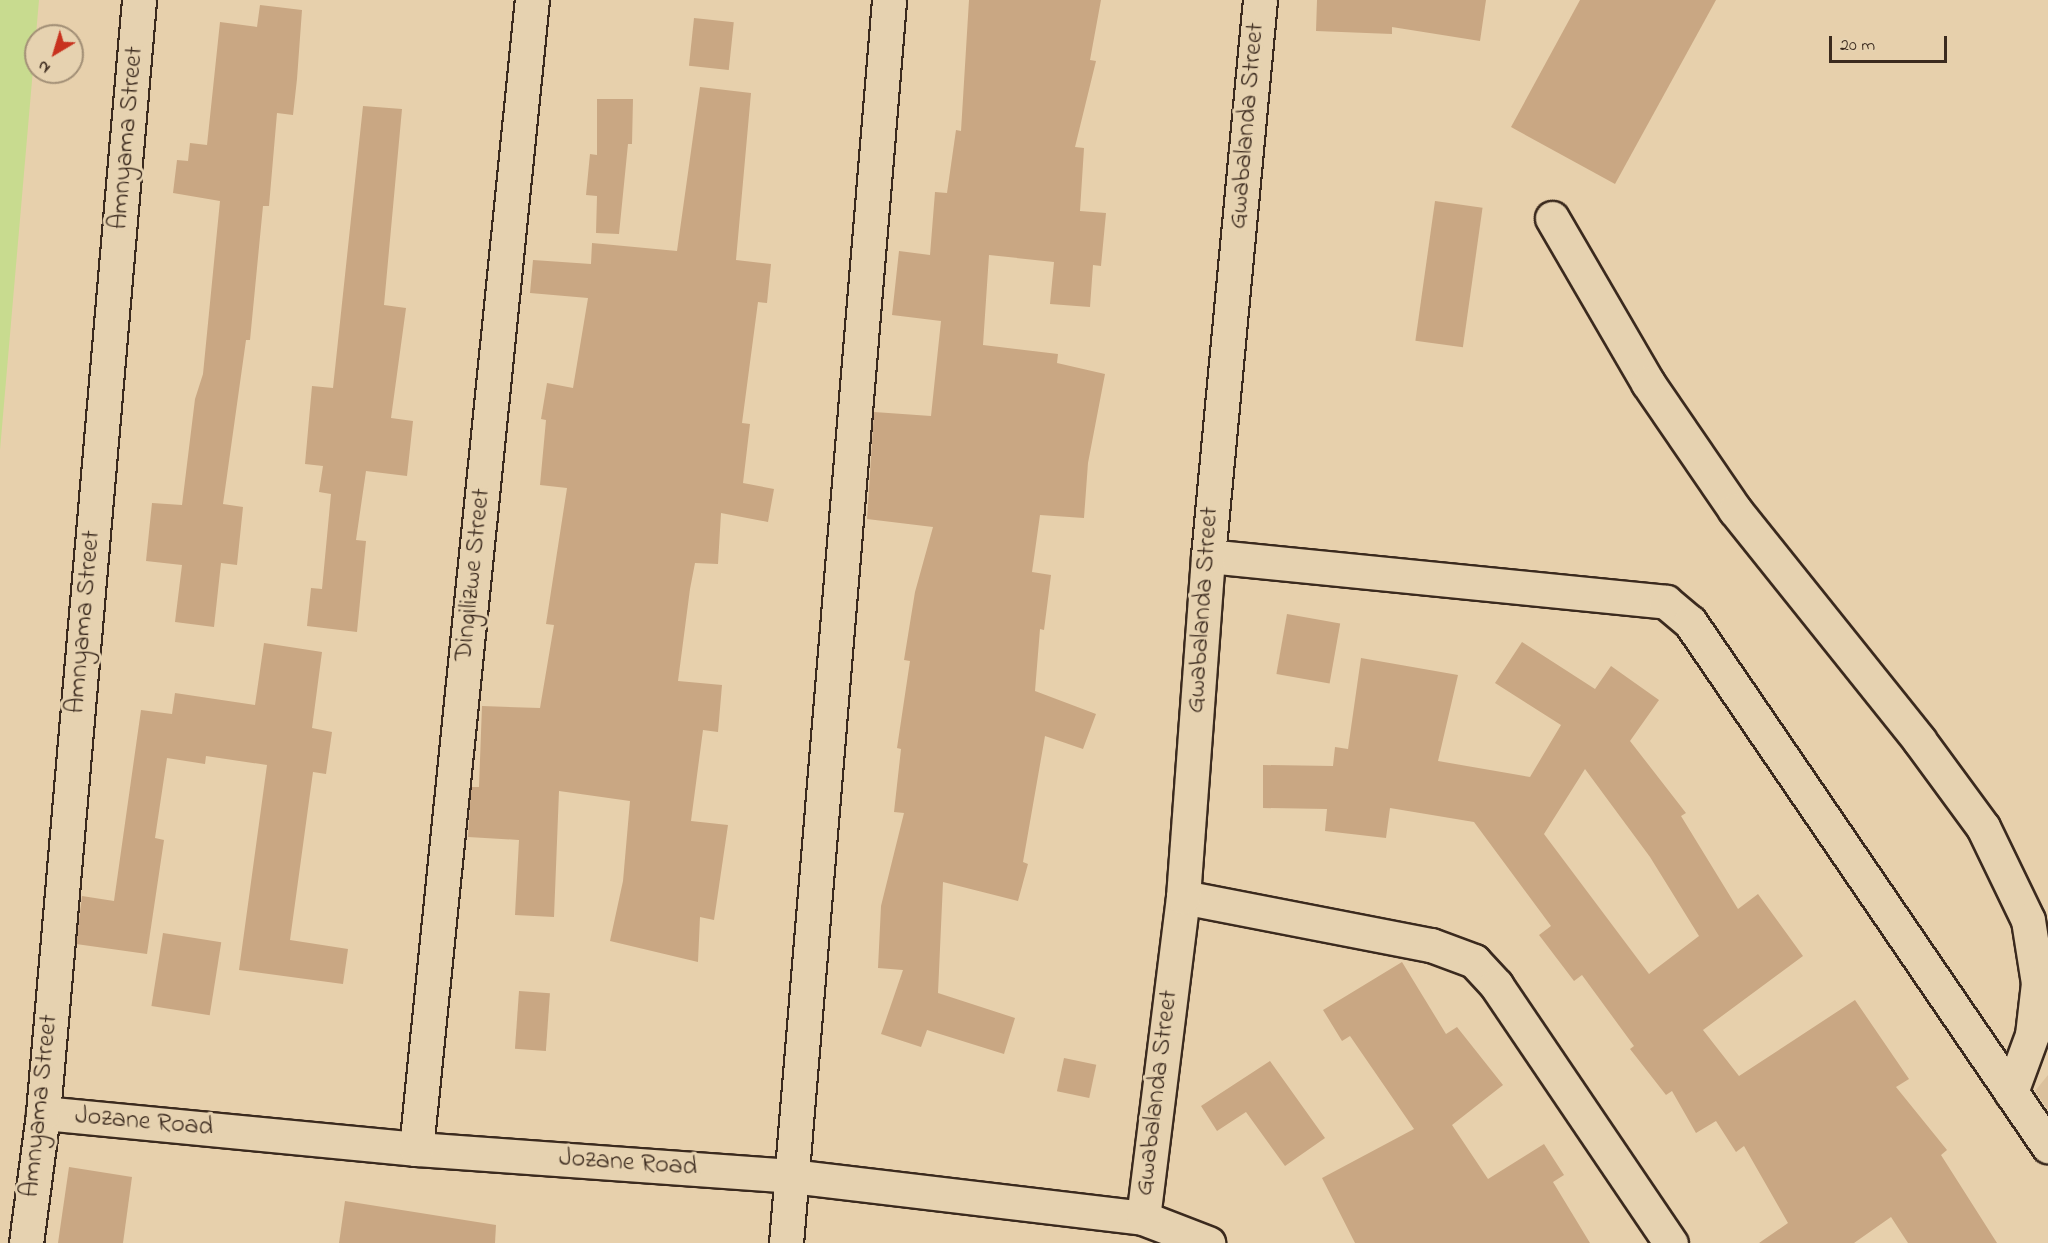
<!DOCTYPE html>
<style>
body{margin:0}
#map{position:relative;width:2048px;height:1243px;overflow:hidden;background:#e7d0ac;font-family:"Indie Flower",sans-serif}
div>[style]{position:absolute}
.built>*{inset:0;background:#dbc19d}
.green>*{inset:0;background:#c8db8f}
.building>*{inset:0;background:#c9a783;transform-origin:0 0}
.roads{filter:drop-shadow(2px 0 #3b2a1e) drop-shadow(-2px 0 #3b2a1e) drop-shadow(0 2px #3b2a1e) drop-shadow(0 -2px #3b2a1e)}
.minor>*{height:33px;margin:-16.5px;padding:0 16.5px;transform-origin:16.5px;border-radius:16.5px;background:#e6d2b0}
span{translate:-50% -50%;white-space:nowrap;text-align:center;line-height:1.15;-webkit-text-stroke:6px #e6d2b0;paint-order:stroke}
.street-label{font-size:26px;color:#3b2a1e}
.north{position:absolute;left:24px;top:24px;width:60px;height:60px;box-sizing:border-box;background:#e6d2b0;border:2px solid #a28f76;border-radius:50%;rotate:218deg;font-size:16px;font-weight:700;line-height:24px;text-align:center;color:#3b2a1e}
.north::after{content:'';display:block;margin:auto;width:21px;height:27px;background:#c8321e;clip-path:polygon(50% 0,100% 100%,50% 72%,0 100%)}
.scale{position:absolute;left:1829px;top:36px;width:118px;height:27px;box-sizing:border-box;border:3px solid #3b2a1e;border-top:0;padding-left:8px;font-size:18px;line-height:21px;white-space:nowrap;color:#3b2a1e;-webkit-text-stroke:4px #e6d2b0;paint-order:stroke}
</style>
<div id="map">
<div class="built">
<i style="clip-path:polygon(2048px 1075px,2048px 1110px,2035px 1091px)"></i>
</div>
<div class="green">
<i style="clip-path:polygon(0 0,39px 0,0 450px)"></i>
</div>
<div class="building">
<i style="clip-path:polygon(969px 0,1101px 0,1090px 60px,1096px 61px,1075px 147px,1084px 148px,1080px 211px,1106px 213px,1101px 266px,1093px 265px,1090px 307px,1050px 304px,1054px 262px,989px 255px,983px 345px,1058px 354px,1057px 363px,1105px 374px,1088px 463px,1084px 518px,1040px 515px,1032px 572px,1051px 575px,1044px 630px,1040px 629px,1035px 691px,1096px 714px,1083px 749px,1045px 736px,1023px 862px,1028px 864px,1018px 901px,943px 882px,938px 993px,1015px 1018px,1004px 1054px,927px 1030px,921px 1047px,881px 1034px,903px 970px,878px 968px,881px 906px,904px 813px,894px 812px,901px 749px,897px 748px,910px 661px,904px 660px,915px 592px,933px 527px,867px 519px,874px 412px,931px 416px,941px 321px,892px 315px,899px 251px,930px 255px,935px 192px,947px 193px,956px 130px,961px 131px)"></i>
<i style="clip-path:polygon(1317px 0,1486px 0,1480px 41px,1392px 27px,1392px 34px,1316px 31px)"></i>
<i style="clip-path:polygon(1580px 0,1716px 0,1615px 184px,1511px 127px)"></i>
<i style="clip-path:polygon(260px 5px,302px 10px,297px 79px,293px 115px,277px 113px,269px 206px,263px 206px,250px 340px,246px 340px,223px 504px,243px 507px,237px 565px,221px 563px,214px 627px,175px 622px,182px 565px,146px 561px,152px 503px,182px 505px,195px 399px,203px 374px,220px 201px,173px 193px,177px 160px,188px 161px,190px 143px,207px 145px,220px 22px,257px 27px)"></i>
<i style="left:694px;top:18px;width:40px;height:48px;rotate:6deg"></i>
<i style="clip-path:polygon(700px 87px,751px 93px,736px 260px,771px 264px,767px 303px,758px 302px,742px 423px,750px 424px,743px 483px,774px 489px,768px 522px,721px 513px,718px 564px,695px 563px,690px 589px,678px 681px,722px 685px,718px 732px,703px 730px,691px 821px,728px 825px,714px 920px,700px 917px,698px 962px,610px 941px,623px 881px,630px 801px,559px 791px,554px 917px,515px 915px,519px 840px,468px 837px,471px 787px,479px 787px,482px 706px,540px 708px,554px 625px,546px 624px,567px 488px,540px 485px,546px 420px,541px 419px,547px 383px,573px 388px,588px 298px,530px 293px,533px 260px,591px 264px,592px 243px,677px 251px)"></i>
<i style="clip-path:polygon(597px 99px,633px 99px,632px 144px,628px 144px,619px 234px,596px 233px,597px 196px,586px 195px,590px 154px,597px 155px)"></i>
<i style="clip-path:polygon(363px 106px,402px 109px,384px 305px,406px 308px,391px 418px,413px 421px,407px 476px,366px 471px,356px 540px,366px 541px,357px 632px,307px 626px,311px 588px,322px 589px,331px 494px,319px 492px,323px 466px,305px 464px,312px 386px,333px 388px)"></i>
<i style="left:1435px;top:201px;width:48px;height:141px;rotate:8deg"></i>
<i style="left:1287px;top:614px;width:54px;height:61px;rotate:10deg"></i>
<i style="clip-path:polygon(evenodd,1522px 642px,1595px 689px,1611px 666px,1659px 700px,1630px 741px,1686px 813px,1681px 816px,1738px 909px,1758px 894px,1803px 956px,1703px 1030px,1739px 1076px,1855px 1000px,1909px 1079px,1896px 1087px,1947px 1150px,1941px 1155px,1997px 1243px,1908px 1243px,1891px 1217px,1854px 1243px,1759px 1243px,1788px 1223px,1744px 1146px,1736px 1152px,1716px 1121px,1696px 1133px,1672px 1091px,1666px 1095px,1630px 1049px,1634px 1046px,1582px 975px,1574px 981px,1539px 935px,1551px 926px,1474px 822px,1390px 808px,1386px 838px,1325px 831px,1327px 809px,1263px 808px,1263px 765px,1333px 766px,1335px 747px,1348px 749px,1361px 658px,1458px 675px,1438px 761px,1530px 777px,1561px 725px,1495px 683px,1522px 642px,1585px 769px,1650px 857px,1699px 936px,1649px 974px,1544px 834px,1585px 769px)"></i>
<i style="clip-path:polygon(264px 643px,322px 652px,312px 728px,332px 732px,326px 774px,313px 772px,290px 940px,348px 949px,343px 984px,239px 970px,267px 765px,206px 756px,205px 764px,167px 758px,155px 838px,164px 840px,147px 954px,76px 944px,82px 896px,114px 901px,141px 710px,172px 714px,175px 693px,255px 705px)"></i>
<i style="left:163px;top:933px;width:59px;height:74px;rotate:9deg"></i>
<i style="clip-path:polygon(1402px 962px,1446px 1034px,1457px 1027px,1503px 1085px,1452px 1125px,1488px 1179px,1544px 1144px,1564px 1175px,1553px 1182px,1590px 1243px,1355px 1243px,1322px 1178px,1414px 1129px,1350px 1036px,1342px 1041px,1323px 1010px)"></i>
<i style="left:519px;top:991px;width:31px;height:58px;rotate:4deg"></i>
<i style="left:1064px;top:1058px;width:33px;height:34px;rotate:12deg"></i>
<i style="clip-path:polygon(1270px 1061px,1325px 1138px,1285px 1166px,1246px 1112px,1217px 1131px,1201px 1106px)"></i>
<i style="clip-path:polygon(69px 1167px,132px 1177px,123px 1243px,58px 1243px)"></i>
<i style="clip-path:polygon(345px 1201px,496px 1225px,495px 1243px,339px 1243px)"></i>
</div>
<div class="roads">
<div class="minor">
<i style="left:1552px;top:218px;width:191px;rotate:59.8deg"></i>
<i style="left:1648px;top:383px;width:154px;rotate:55.6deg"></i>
<i style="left:1735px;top:510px;width:295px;rotate:51.3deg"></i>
<i style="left:1919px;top:740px;width:108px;rotate:53.7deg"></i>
<i style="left:1983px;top:827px;width:103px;rotate:64.2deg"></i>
<i style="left:2028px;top:920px;width:64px;rotate:81deg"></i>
<i style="left:2038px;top:983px;width:52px;rotate:96.6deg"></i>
<i style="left:2032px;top:1035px;width:61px;rotate:110.2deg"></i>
<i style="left:1208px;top:556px;width:460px;rotate:5.7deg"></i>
<i style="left:1666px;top:602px;width:31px;rotate:40deg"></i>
<i style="left:1690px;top:622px;width:635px;rotate:55.66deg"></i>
<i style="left:1183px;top:897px;width:253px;rotate:11deg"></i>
<i style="left:1431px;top:945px;width:46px;rotate:20.4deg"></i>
<i style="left:1474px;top:961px;width:33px;rotate:47deg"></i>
<i style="left:1496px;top:985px;width:312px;rotate:55.9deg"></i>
<i style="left:43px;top:1113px;width:375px;rotate:5.5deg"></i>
<i style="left:416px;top:1149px;width:377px;rotate:4.1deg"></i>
<i style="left:792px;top:1176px;width:354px;rotate:6.8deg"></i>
<i style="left:1143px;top:1218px;width:70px;rotate:21deg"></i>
<i style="left:416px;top:1149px;width:1155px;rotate:-84.24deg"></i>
<i style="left:1143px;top:1218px;width:323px;rotate:-82.9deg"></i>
<i style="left:1183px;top:897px;width:342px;rotate:-85.8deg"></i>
<i style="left:1208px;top:556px;width:558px;rotate:-84.66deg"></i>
<i style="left:26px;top:1243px;width:131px;rotate:-82.5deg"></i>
<i style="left:43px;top:1113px;width:1117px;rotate:-85.07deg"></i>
<i style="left:786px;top:1243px;width:1247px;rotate:-85.26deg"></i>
</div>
</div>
<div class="street-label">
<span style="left:1248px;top:126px;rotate:-85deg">Gwabalanda Street</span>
<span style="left:128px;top:138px;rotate:-85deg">Amnyama Street</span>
<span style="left:474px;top:575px;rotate:-84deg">Dingilizwe Street</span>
<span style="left:1204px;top:610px;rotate:-86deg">Gwabalanda Street</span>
<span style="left:85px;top:622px;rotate:-85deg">Amnyama Street</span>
<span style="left:1158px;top:1093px;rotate:-83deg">Gwabalanda Street</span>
<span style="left:41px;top:1106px;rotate:-84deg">Amnyama Street</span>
<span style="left:144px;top:1123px;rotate:5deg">Jozane Road</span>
<span style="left:628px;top:1164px;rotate:4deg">Jozane Road</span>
</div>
<div class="north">N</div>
<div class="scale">20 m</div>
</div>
